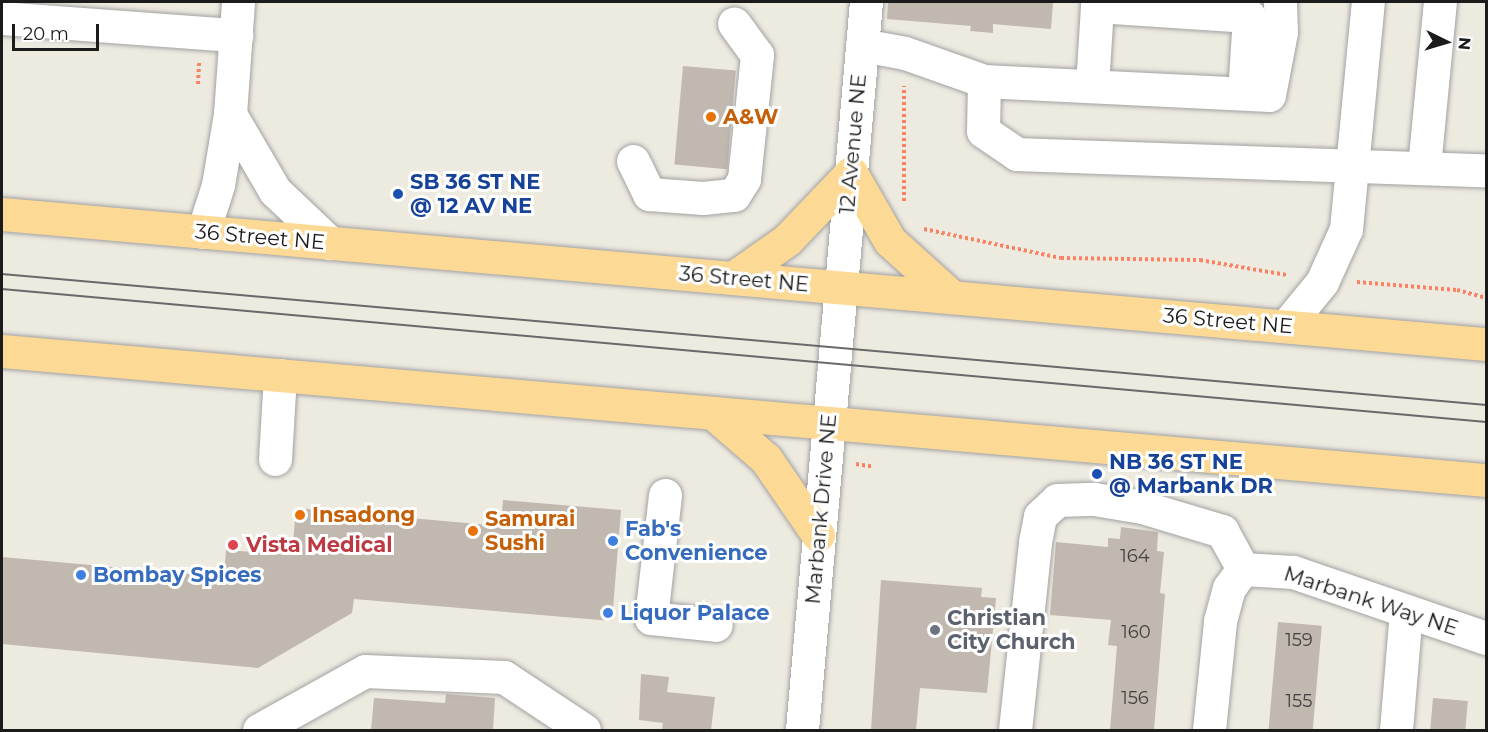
<!DOCTYPE html>
<style>
body{margin:0}
#map{position:relative;width:1488px;height:732px;overflow:hidden;background:#edeae0;font-family:Montserrat,sans-serif}
div>[style]{position:absolute}
.building>*{inset:0;background:#c1b8b0;transform-origin:0 0}
.path>*{height:4px;margin-top:-2px;transform-origin:0;background:repeating-linear-gradient(90deg,#fa8264 0 3px,transparent 0 6px)}
.roads{filter:drop-shadow(0 0 2px #a2a2a2) drop-shadow(0 0 2px #a2a2a2)}
.minor>*{height:33px;margin:-16.5px;padding:0 16.5px;transform-origin:16.5px;border-radius:16.5px;background:#fff}
.major>*{height:33px;margin:-16.5px;padding:0 16.5px;transform-origin:16.5px;border-radius:16.5px;background:#fcda96}
.tram>*{height:1.5px;margin:-0.75px;padding:0 0.75px;transform-origin:0.75px;border-radius:0.75px;background:#696969}
.dots>*{width:16px;height:16px;translate:-50% -50%;box-sizing:border-box;border:3px solid #fff;border-radius:50%}
span{translate:-50% -50%;white-space:nowrap;text-align:center;line-height:1.15;-webkit-text-stroke:6px #fff;paint-order:stroke}
.number-label{font-size:18px;color:#444240}
.number-label span{-webkit-text-stroke-width:0}
.food-label{font-size:21px;color:#c56008;font-weight:700}
.left{translate:0 -50%;text-align:left}
.street-label{font-size:21px;color:#1b1b1b}
.transit-label{font-size:21px;color:#164399;font-weight:700}
.shop-label{font-size:21px;color:#366cbe;font-weight:700}
.health-label{font-size:21px;color:#be3a42;font-weight:700}
.worship-label{font-size:21px;color:#5b616d;font-weight:700}
.frame{position:absolute;inset:0;border:3px solid #1b1b1b;pointer-events:none}
.north{position:absolute;left:1416px;top:12px;width:60px;height:60px;-webkit-text-stroke:4px #fff;paint-order:stroke;rotate:95deg;font-size:16px;font-weight:700;line-height:24px;text-align:center;color:#1b1b1b}
.north::after{content:'';display:block;margin:auto;width:21px;height:27px;background:#1b1b1b;clip-path:polygon(50% 0,100% 100%,50% 72%,0 100%)}
.scale{position:absolute;left:12px;top:24px;width:87px;height:27px;box-sizing:border-box;border:3px solid #1b1b1b;border-top:0;padding-left:8px;font-size:18px;line-height:21px;white-space:nowrap;color:#1b1b1b;-webkit-text-stroke:4px #fff;paint-order:stroke}
</style>
<div id="map">
<div class="building">
<i style="clip-path:polygon(888px 2px,1053px 2px,1051px 29px,993px 24px,993px 33px,970px 31px,971px 26px,887px 19px)"></i>
<i style="left:683px;top:66px;width:53px;height:99px;rotate:5deg"></i>
<i style="clip-path:polygon(503px 500px,621px 510px,612px 621px,354px 599px,352px 613px,258px 668px,2px 644px,2px 557px,224px 577px,226px 550px,292px 555px,296px 508px,501px 526px)"></i>
<i style="clip-path:polygon(1121px 527px,1158px 532px,1157px 551px,1164px 552px,1160px 593px,1165px 594px,1154px 730px,1110px 730px,1117px 646px,1108px 645px,1111px 620px,1050px 615px,1056px 542px,1108px 547px,1108px 538px,1120px 539px)"></i>
<i style="clip-path:polygon(881px 580px,982px 588px,981px 597px,996px 598px,987px 693px,920px 688px,916px 730px,871px 730px)"></i>
<i style="left:1278px;top:622px;width:44px;height:108px;rotate:5deg"></i>
<i style="clip-path:polygon(641px 674px,669px 677px,667px 692px,715px 697px,711px 730px,662px 730px,663px 723px,639px 720px)"></i>
<i style="clip-path:polygon(446px 694px,495px 698px,493px 730px,371px 730px,374px 698px,445px 703px)"></i>
<i style="left:1433px;top:698px;width:35px;height:32px;rotate:5deg"></i>
</div>
<div class="path">
<i style="left:198px;top:84px;width:22px;rotate:-87deg"></i>
<i style="left:904px;top:201px;width:115px;rotate:-90deg"></i>
<i style="left:924px;top:229px;width:140px;rotate:12deg"></i>
<i style="left:1061px;top:258px;width:139px;rotate:0.8deg"></i>
<i style="left:1200px;top:260px;width:88px;rotate:9.8deg"></i>
<i style="left:1357px;top:282px;width:100px;rotate:4.6deg"></i>
<i style="left:1457px;top:290px;width:30px;rotate:15deg"></i>
<i style="left:856px;top:464px;width:18px;rotate:9deg"></i>
</div>
<div class="roads">
<div class="minor">
<i style="left:2px;top:18px;width:235px;rotate:4.2deg"></i>
<i style="left:862px;top:45px;width:44px;rotate:10.5deg"></i>
<i style="left:905px;top:53px;width:84px;rotate:19.5deg"></i>
<i style="left:984px;top:81px;width:50px;rotate:91.1deg"></i>
<i style="left:983px;top:131px;width:41px;rotate:34.1deg"></i>
<i style="left:1017px;top:154px;width:469px;rotate:2deg"></i>
<i style="left:984px;top:81px;width:285px;rotate:2.8deg"></i>
<i style="left:1269px;top:95px;width:64px;rotate:-79.2deg"></i>
<i style="left:1281px;top:32px;width:30px;rotate:-92deg"></i>
<i style="left:1092px;top:86px;width:80px;rotate:-86.4deg"></i>
<i style="left:1097px;top:6px;width:152px;rotate:3.8deg"></i>
<i style="left:1249px;top:16px;width:77px;rotate:93.7deg"></i>
<i style="left:230px;top:114px;width:89px;rotate:59.7deg"></i>
<i style="left:275px;top:191px;width:76px;rotate:43.4deg"></i>
<i style="left:633px;top:161px;width:37px;rotate:64deg"></i>
<i style="left:649px;top:194px;width:54px;rotate:4.2deg"></i>
<i style="left:703px;top:198px;width:31px;rotate:-6deg"></i>
<i style="left:734px;top:195px;width:19px;rotate:-58deg"></i>
<i style="left:744px;top:179px;width:125px;rotate:-84deg"></i>
<i style="left:757px;top:55px;width:39px;rotate:-126deg"></i>
<i style="left:1424px;top:167px;width:166px;rotate:-84.5deg"></i>
<i style="left:203px;top:232px;width:49px;rotate:-72.3deg"></i>
<i style="left:218px;top:185px;width:72px;rotate:-80.4deg"></i>
<i style="left:230px;top:114px;width:112px;rotate:-85.9deg"></i>
<i style="left:1286px;top:326px;width:57px;rotate:-50.7deg"></i>
<i style="left:1322px;top:282px;width:58px;rotate:-65.6deg"></i>
<i style="left:1346px;top:229px;width:228px;rotate:-84.5deg"></i>
<i style="left:275px;top:459px;width:84px;rotate:-86.6deg"></i>
<i style="left:665px;top:495px;width:124px;rotate:96.5deg"></i>
<i style="left:651px;top:618px;width:65px;rotate:6.1deg"></i>
<i style="left:259px;top:730px;width:121px;rotate:-29.1deg"></i>
<i style="left:365px;top:671px;width:139px;rotate:2.5deg"></i>
<i style="left:504px;top:677px;width:96px;rotate:33.5deg"></i>
<i style="left:802px;top:730px;width:731px;rotate:-84.98deg"></i>
<i style="left:1015px;top:730px;width:189px;rotate:-83.9deg"></i>
<i style="left:1035px;top:542px;width:26px;rotate:-79deg"></i>
<i style="left:1040px;top:516px;width:23px;rotate:-43deg"></i>
<i style="left:1057px;top:500px;width:37px;rotate:-2deg"></i>
<i style="left:1094px;top:499px;width:49px;rotate:9.5deg"></i>
<i style="left:1142px;top:507px;width:84px;rotate:16.7deg"></i>
<i style="left:1222px;top:531px;width:43px;rotate:61.1deg"></i>
<i style="left:1209px;top:730px;width:110px;rotate:-84.2deg"></i>
<i style="left:1220px;top:621px;width:34px;rotate:-75deg"></i>
<i style="left:1229px;top:588px;width:24px;rotate:-54deg"></i>
<i style="left:1243px;top:569px;width:50px;rotate:3.4deg"></i>
<i style="left:1293px;top:572px;width:204px;rotate:18.9deg"></i>
<i style="left:1396px;top:730px;width:118px;rotate:-85.2deg"></i>
</div>
<div class="major">
<i style="left:2px;top:214px;width:1490px;rotate:5.01deg"></i>
<i style="left:733px;top:278px;width:66px;rotate:-35.1deg"></i>
<i style="left:787px;top:240px;width:93px;rotate:-46.3deg"></i>
<i style="left:851px;top:173px;width:78px;rotate:60.2deg"></i>
<i style="left:890px;top:241px;width:84px;rotate:42.1deg"></i>
<i style="left:2px;top:351px;width:1490px;rotate:4.97deg"></i>
<i style="left:713px;top:413px;width:70px;rotate:41deg"></i>
<i style="left:766px;top:459px;width:92px;rotate:55.6deg"></i>
</div>
</div>
<div class="tram">
<i style="left:2px;top:274px;width:1490px;rotate:5.04deg"></i>
<i style="left:2px;top:289px;width:1490px;rotate:5.12deg"></i>
</div>
<div class="dots">
<i style="left:711px;top:117px;background:#e8710a"></i>
<i style="left:398px;top:194px;background:#1a4fb4"></i>
<i style="left:1097px;top:474px;background:#1a4fb4"></i>
<i style="left:300px;top:515px;background:#e8710a"></i>
<i style="left:473px;top:531px;background:#e8710a"></i>
<i style="left:613px;top:541px;background:#3f7fe0"></i>
<i style="left:233px;top:545px;background:#e0444e"></i>
<i style="left:81px;top:575px;background:#3f7fe0"></i>
<i style="left:608px;top:613px;background:#3f7fe0"></i>
<i style="left:935px;top:630px;background:#6b7280"></i>
</div>
<div class="number-label">
<span style="left:1135px;top:556px">164</span>
<span style="left:1136px;top:632px">160</span>
<span style="left:1299px;top:640px">159</span>
<span style="left:1135px;top:698px">156</span>
<span style="left:1299px;top:701px">155</span>
</div>
<div class="food-label">
<span class="left" style="left:723px;top:117px">A&amp;W</span>
<span class="left" style="left:312px;top:515px">Insadong</span>
<span class="left" style="left:485px;top:531px">Samurai<br>Sushi</span>
</div>
<div class="street-label">
<span style="left:853px;top:144px;rotate:-85deg">12 Avenue NE</span>
<span style="left:260px;top:237px;rotate:5deg">36 Street NE</span>
<span style="left:744px;top:279px;rotate:5deg">36 Street NE</span>
<span style="left:1228px;top:321px;rotate:5deg">36 Street NE</span>
<span style="left:821px;top:509px;rotate:-85deg">Marbank Drive NE</span>
<span style="left:1371px;top:601px;rotate:18deg">Marbank Way NE</span>
</div>
<div class="transit-label">
<span class="left" style="left:410px;top:194px">SB 36 ST NE<br>@ 12 AV NE</span>
<span class="left" style="left:1109px;top:474px">NB 36 ST NE<br>@ Marbank DR</span>
</div>
<div class="shop-label">
<span class="left" style="left:625px;top:541px">Fab's<br>Convenience</span>
<span class="left" style="left:93px;top:575px">Bombay Spices</span>
<span class="left" style="left:620px;top:613px">Liquor Palace</span>
</div>
<div class="health-label">
<span class="left" style="left:246px;top:545px">Vista Medical</span>
</div>
<div class="worship-label">
<span class="left" style="left:947px;top:630px">Christian<br>City Church</span>
</div>
<div class="frame"></div>
<div class="north">N</div>
<div class="scale">20 m</div>
</div>
